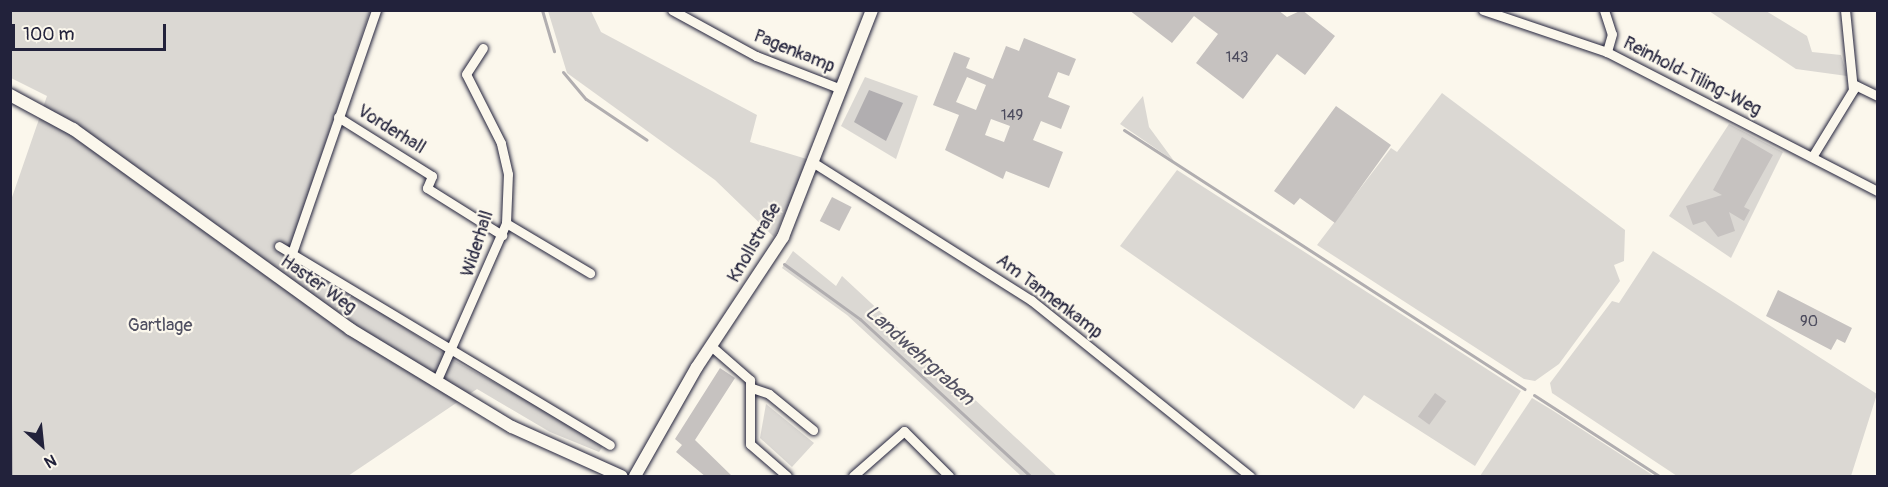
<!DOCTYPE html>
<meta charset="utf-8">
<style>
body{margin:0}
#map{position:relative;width:1888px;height:487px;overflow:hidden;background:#fbf7ec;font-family:Pangolin,sans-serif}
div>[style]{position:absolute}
.green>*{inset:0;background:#dbd8d3}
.water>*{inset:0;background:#b1aeb0}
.stream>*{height:3px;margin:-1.5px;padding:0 1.5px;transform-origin:1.5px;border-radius:1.5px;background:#b1aeb0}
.building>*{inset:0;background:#c6c2c0;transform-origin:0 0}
.roads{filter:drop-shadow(0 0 2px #22223b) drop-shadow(0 0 2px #22223b)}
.minor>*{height:9px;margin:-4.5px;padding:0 4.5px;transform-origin:4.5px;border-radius:4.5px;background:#fbf7ec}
.tertiary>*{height:12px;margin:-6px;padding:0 6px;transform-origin:6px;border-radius:6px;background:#fbf7ec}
span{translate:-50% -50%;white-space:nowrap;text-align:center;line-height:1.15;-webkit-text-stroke:4.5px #fbf7ec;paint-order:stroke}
.number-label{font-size:15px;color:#4b4a5c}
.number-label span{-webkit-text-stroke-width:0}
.street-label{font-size:18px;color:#22223b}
.park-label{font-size:18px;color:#505061}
.water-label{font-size:20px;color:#545364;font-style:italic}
.frame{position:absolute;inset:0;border:12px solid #22223b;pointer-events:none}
.north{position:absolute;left:12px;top:415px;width:60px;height:60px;-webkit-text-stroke:4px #fbf7ec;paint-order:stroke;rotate:153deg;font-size:16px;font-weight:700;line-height:24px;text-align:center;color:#22223b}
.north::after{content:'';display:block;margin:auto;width:21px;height:27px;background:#22223b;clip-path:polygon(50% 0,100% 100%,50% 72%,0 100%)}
.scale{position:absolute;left:12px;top:24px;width:154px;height:27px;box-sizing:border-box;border:3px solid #22223b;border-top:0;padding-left:8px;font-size:18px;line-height:21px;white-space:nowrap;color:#22223b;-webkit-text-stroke:4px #fbf7ec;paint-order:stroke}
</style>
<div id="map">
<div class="green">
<i style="clip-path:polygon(11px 11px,370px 11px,289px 251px,455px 361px,605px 443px,599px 452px,550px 432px,477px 389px,348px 476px,11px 476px,10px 203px,47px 96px,11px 78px)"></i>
<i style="clip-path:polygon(548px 11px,591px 11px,601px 32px,757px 115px,750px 142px,810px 160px,774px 237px,715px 180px,567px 73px)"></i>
<i style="clip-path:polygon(1709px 11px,1766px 11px,1807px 36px,1812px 52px,1841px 55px,1847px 76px,1796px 69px)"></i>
<i style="clip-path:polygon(865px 77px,918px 96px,896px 159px,841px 126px)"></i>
<i style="clip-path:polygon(1442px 93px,1625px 230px,1624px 261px,1614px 265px,1620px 281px,1559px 364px,1535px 381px,1524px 379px,1317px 245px,1391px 148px,1397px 152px)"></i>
<i style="clip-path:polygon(1143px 96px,1149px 127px,1174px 161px,1120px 124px)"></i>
<i style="clip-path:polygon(1729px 124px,1783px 152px,1731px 258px,1669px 216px)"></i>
<i style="clip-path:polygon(1177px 170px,1521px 391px,1475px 466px,1364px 395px,1354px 409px,1120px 246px)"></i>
<i style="clip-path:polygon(793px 251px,836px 286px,842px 276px,1057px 476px,1021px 476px,847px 315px,782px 268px)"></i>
<i style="clip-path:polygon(1653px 251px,1877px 394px,1851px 476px,1677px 476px,1552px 393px,1550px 383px,1612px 301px,1619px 303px)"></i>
<i style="clip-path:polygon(1532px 398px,1552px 410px,1654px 476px,1480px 476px)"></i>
<i style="clip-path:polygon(766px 404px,814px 443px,792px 467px,760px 438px)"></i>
</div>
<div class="water">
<i style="clip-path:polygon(869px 90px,903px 103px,886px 141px,854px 122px)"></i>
</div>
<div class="stream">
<i style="left:542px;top:10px;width:43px;rotate:73.7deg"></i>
<i style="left:563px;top:72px;width:35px;rotate:50deg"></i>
<i style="left:586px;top:99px;width:73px;rotate:33.9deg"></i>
<i style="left:1124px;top:130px;width:477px;rotate:32.9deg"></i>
<i style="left:784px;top:264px;width:94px;rotate:35.9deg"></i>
<i style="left:860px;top:319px;width:231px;rotate:42.7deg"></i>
<i style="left:1534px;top:395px;width:149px;rotate:32.9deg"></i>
<i style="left:10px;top:398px;width:78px;rotate:89.3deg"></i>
</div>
<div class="building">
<i style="clip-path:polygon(1129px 10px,1278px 10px,1287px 17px,1302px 10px,1335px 36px,1305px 75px,1277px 54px,1243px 99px,1196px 63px,1218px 34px,1194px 16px,1172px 43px)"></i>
<i style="clip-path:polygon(evenodd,1024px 38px,1076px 59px,1069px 76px,1058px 72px,1048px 97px,1070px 106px,1061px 129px,1041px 121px,1033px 140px,1063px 152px,1049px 188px,1006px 171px,1003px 179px,945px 150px,959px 115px,933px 105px,954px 52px,970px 58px,966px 68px,993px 79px,1006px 46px,1019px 51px,1024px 38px,967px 77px,986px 85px,976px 110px,956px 102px,967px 77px,1024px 38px,991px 119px,1010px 126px,1004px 142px,985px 135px,991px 119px)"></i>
<i style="clip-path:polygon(1336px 106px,1391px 145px,1335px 223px,1300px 198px,1294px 205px,1274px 191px)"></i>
<i style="clip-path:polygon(1742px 137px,1773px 155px,1744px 207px,1750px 210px,1744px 221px,1729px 212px,1735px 231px,1718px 237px,1705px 221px,1693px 225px,1686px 206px,1722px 195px,1713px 190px)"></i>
<i style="left:832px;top:197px;width:22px;height:27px;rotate:27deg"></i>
<i style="clip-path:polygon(1778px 290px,1852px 328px,1845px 343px,1837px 339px,1831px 350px,1766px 316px)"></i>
<i style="clip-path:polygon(720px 368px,735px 378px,695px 440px,733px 477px,706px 477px,676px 452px,682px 445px,675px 439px)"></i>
<i style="left:1435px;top:393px;width:14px;height:29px;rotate:36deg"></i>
</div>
<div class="roads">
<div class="minor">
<i style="left:672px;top:10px;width:96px;rotate:28.7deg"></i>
<i style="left:756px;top:56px;width:91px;rotate:21.2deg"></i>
<i style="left:1483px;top:10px;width:131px;rotate:18.7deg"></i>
<i style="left:1607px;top:52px;width:305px;rotate:27.2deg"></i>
<i style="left:1604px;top:10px;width:25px;rotate:72deg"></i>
<i style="left:1612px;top:34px;width:19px;rotate:106deg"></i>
<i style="left:1853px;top:84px;width:28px;rotate:26deg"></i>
<i style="left:338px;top:117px;width:111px;rotate:32.1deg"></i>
<i style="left:432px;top:176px;width:13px;rotate:113deg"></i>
<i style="left:427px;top:188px;width:89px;rotate:32.1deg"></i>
<i style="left:1812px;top:157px;width:79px;rotate:-58.5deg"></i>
<i style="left:1853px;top:90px;width:80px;rotate:-95.7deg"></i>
<i style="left:814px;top:163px;width:257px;rotate:32.3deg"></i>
<i style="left:1031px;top:300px;width:281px;rotate:38.8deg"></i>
<i style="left:506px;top:223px;width:98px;rotate:30.8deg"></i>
<i style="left:279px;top:246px;width:386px;rotate:31deg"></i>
<i style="left:293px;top:250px;width:254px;rotate:-70.9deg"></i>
<i style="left:711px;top:346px;width:52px;rotate:41.1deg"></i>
<i style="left:750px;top:380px;width:64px;rotate:90deg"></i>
<i style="left:750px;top:444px;width:49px;rotate:40.9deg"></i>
<i style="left:436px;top:382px;width:174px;rotate:-66.2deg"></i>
<i style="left:506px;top:223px;width:49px;rotate:-87.7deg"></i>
<i style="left:508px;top:174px;width:32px;rotate:-103deg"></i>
<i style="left:501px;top:143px;width:77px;rotate:-116.9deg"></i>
<i style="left:466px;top:74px;width:31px;rotate:-57deg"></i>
<i style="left:752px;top:388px;width:18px;rotate:19deg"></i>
<i style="left:769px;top:394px;width:57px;rotate:39.3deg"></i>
<i style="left:853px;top:476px;width:68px;rotate:-41.4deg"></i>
<i style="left:904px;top:431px;width:64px;rotate:45deg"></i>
</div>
<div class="tertiary">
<i style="left:10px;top:95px;width:72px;rotate:28.4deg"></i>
<i style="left:73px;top:129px;width:342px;rotate:35.8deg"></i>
<i style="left:350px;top:329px;width:189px;rotate:31.2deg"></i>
<i style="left:512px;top:427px;width:120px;rotate:24.2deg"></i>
<i style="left:635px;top:476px;width:125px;rotate:-60.4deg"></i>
<i style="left:697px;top:367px;width:156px;rotate:-56.5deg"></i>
<i style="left:783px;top:237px;width:244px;rotate:-68.6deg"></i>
</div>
</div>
<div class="number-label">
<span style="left:1237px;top:58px">143</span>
<span style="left:1012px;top:116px">149</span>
<span style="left:1809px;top:322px">90</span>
</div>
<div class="street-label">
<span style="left:794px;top:52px;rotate:22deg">Pagenkamp</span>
<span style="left:1692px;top:77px;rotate:27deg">Reinhold-Tiling-Weg</span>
<span style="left:391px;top:130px;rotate:32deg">Vorderhall</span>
<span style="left:755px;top:243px;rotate:-60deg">Knollstraße</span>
<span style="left:478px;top:244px;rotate:-72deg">Widerhall</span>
<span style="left:318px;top:285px;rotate:35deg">Haster Weg</span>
<span style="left:1049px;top:297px;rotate:37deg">Am Tannenkamp</span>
</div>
<div class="park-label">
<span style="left:160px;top:326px">Gartlage</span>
</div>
<div class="water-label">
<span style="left:920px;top:355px;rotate:42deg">Landwehrgraben</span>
</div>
<div class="frame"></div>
<div class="north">N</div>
<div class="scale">100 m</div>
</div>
